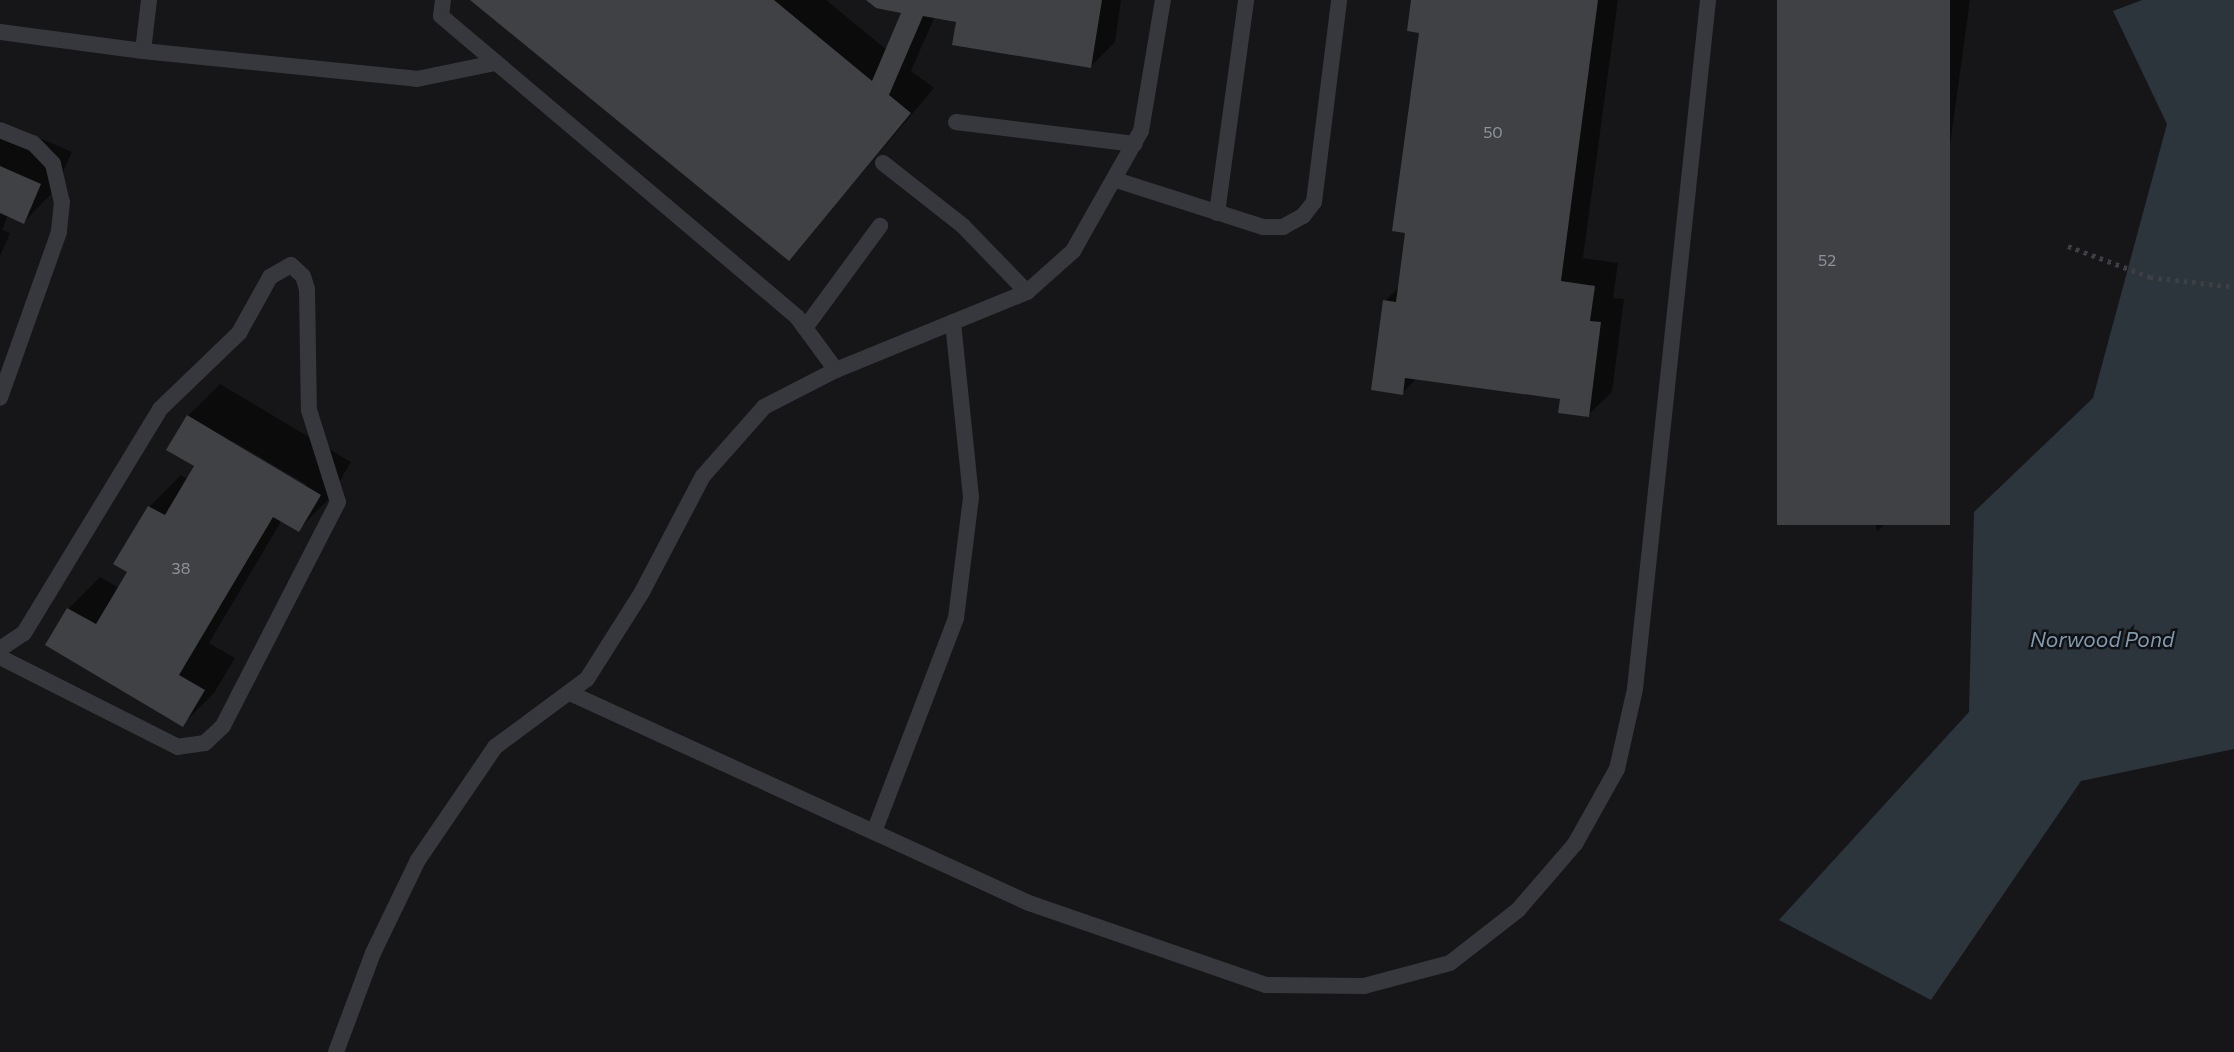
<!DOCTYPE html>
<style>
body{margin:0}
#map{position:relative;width:2234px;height:1052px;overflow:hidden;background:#161618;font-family:Commissioner,sans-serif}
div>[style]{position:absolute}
.water>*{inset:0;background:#2c353c}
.shadow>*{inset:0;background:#0007}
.building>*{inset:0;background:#404145;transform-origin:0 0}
.path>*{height:4.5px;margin-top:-2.25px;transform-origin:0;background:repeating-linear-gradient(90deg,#3d3f44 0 3.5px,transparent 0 8.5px)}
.lane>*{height:16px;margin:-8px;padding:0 8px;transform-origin:8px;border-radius:8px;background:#37383d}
span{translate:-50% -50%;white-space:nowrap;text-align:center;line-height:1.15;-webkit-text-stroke:5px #111113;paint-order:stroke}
.number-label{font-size:16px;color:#8e929b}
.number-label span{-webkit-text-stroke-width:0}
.water-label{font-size:21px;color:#7f9bb3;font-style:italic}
</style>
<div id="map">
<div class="water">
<i style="clip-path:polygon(2142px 0,2234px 0,2234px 749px,2081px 781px,1931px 1000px,1779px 920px,1969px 712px,1974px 512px,2093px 398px,2167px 124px,2113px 11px)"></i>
</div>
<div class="shadow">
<i style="clip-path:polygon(475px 0,826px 0,887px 50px,904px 11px,868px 0,1121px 0,1115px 42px,1091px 66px,935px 16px,911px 71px,934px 88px,789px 259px)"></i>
<i style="clip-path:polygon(1413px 0,1618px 0,1583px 258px,1618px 263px,1613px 298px,1624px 299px,1612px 392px,1588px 415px,1562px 397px,1417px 378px,1402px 393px,1385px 301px,1400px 286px,1407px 231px,1421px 31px)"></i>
<i style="clip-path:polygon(1779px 0,1970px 0,1900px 508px,1877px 532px)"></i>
<i style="clip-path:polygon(0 121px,72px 152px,55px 190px,24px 222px,8px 215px,2px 230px,10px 233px,0 256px)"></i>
<i style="clip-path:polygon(evenodd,220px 384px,351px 462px,330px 498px,298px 530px,282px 520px,209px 643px,235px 658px,214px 693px,182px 725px,68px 609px,100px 577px,119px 588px,129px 571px,149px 507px,181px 475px,187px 479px,196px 466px,188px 416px,220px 384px,218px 432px,307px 485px,305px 487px,218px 432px)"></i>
</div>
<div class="building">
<i style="clip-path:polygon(470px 0,774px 0,872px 81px,901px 13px,876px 8px,866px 0,1102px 0,1091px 68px,952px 45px,956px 22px,923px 16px,889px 95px,911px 113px,789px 261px)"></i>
<i style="clip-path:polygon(1411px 0,1598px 0,1561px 281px,1595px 286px,1590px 321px,1601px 322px,1589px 417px,1558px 413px,1560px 399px,1405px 378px,1403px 395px,1371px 390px,1383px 300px,1396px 302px,1405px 233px,1392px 231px,1419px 33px,1407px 31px)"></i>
<i style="left:1777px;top:0;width:173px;height:525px"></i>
<i style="clip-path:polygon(0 166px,41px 184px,24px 224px,0 213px)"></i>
<i style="clip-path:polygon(187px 415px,321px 495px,299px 532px,273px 517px,179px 675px,205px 690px,183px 727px,45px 645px,67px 608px,96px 624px,127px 572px,113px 564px,148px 506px,165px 515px,194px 466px,166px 450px)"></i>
</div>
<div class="path">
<i style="left:2068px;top:246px;width:88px;rotate:20.7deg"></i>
<i style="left:2150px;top:277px;width:85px;rotate:6.8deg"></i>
</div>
<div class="lane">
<i style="left:443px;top:0;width:16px;rotate:97deg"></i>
<i style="left:441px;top:16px;width:466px;rotate:40.2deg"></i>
<i style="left:797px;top:317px;width:66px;rotate:53.7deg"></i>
<i style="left:0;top:32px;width:144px;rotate:7.6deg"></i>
<i style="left:143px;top:51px;width:275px;rotate:5.8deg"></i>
<i style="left:417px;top:79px;width:80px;rotate:-11.6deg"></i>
<i style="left:143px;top:51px;width:51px;rotate:-83.3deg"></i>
<i style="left:956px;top:122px;width:180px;rotate:7deg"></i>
<i style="left:0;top:130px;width:35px;rotate:22deg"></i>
<i style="left:33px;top:143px;width:29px;rotate:46deg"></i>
<i style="left:53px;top:164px;width:39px;rotate:77deg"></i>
<i style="left:62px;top:202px;width:30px;rotate:96deg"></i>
<i style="left:59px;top:232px;width:176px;rotate:109.6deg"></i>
<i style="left:883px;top:163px;width:102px;rotate:38.2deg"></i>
<i style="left:963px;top:226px;width:92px;rotate:45.9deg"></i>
<i style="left:1116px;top:180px;width:154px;rotate:17.7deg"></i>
<i style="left:1263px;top:227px;width:20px"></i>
<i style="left:1283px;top:227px;width:23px;rotate:-29deg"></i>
<i style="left:1303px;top:216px;width:18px;rotate:-52deg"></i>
<i style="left:1314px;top:202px;width:204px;rotate:-82.9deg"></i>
<i style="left:1217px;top:213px;width:215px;rotate:-82.2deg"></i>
<i style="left:805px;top:328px;width:127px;rotate:-53.7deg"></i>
<i style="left:0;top:649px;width:29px;rotate:-34deg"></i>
<i style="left:24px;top:633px;width:262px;rotate:-58.7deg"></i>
<i style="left:160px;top:409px;width:110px;rotate:-43.9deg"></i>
<i style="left:239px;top:333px;width:64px;rotate:-61deg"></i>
<i style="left:270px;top:277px;width:24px;rotate:-30deg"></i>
<i style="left:291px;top:265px;width:16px;rotate:43deg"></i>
<i style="left:303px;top:276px;width:14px;rotate:73deg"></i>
<i style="left:307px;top:289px;width:121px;rotate:89.1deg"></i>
<i style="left:309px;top:410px;width:96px;rotate:72.5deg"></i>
<i style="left:338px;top:502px;width:252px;rotate:117.2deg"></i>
<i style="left:223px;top:726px;width:25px;rotate:137deg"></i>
<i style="left:205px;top:743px;width:27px;rotate:172deg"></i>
<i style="left:178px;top:747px;width:199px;rotate:-153.2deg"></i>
<i style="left:572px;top:694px;width:503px;rotate:24.58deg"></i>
<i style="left:1029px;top:903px;width:251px;rotate:19.1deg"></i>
<i style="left:1266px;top:985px;width:98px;rotate:0.6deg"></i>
<i style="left:1364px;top:986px;width:89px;rotate:-15deg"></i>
<i style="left:1450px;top:963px;width:86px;rotate:-37.9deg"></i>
<i style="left:1518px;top:910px;width:87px;rotate:-49.2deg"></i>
<i style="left:1575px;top:844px;width:86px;rotate:-60.8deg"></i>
<i style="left:1617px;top:769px;width:82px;rotate:-77.3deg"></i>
<i style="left:1635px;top:689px;width:693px;rotate:-83.95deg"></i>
<i style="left:874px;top:832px;width:229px;rotate:-69deg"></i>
<i style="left:956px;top:618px;width:122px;rotate:-82.9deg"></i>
<i style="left:971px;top:497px;width:176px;rotate:-95.9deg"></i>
<i style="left:336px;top:1052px;width:106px;rotate:-69.5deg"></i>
<i style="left:373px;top:953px;width:103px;rotate:-64.2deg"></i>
<i style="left:418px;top:860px;width:137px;rotate:-55.7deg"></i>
<i style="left:495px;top:747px;width:114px;rotate:-36.5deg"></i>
<i style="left:587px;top:679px;width:103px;rotate:-57.7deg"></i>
<i style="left:642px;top:592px;width:131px;rotate:-62.3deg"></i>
<i style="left:703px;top:476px;width:92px;rotate:-48.5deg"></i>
<i style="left:764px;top:407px;width:81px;rotate:-27.2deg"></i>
<i style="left:836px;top:370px;width:206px;rotate:-22.2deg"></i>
<i style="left:1027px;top:292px;width:62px;rotate:-41.7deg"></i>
<i style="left:1073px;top:251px;width:138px;rotate:-60.5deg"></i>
<i style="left:1141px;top:131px;width:133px;rotate:-80.5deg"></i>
</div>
<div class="number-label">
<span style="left:1493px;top:132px">50</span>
<span style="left:1827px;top:260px">52</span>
<span style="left:181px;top:568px">38</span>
</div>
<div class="water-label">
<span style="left:2102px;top:639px">Norwood Pond</span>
</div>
</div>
